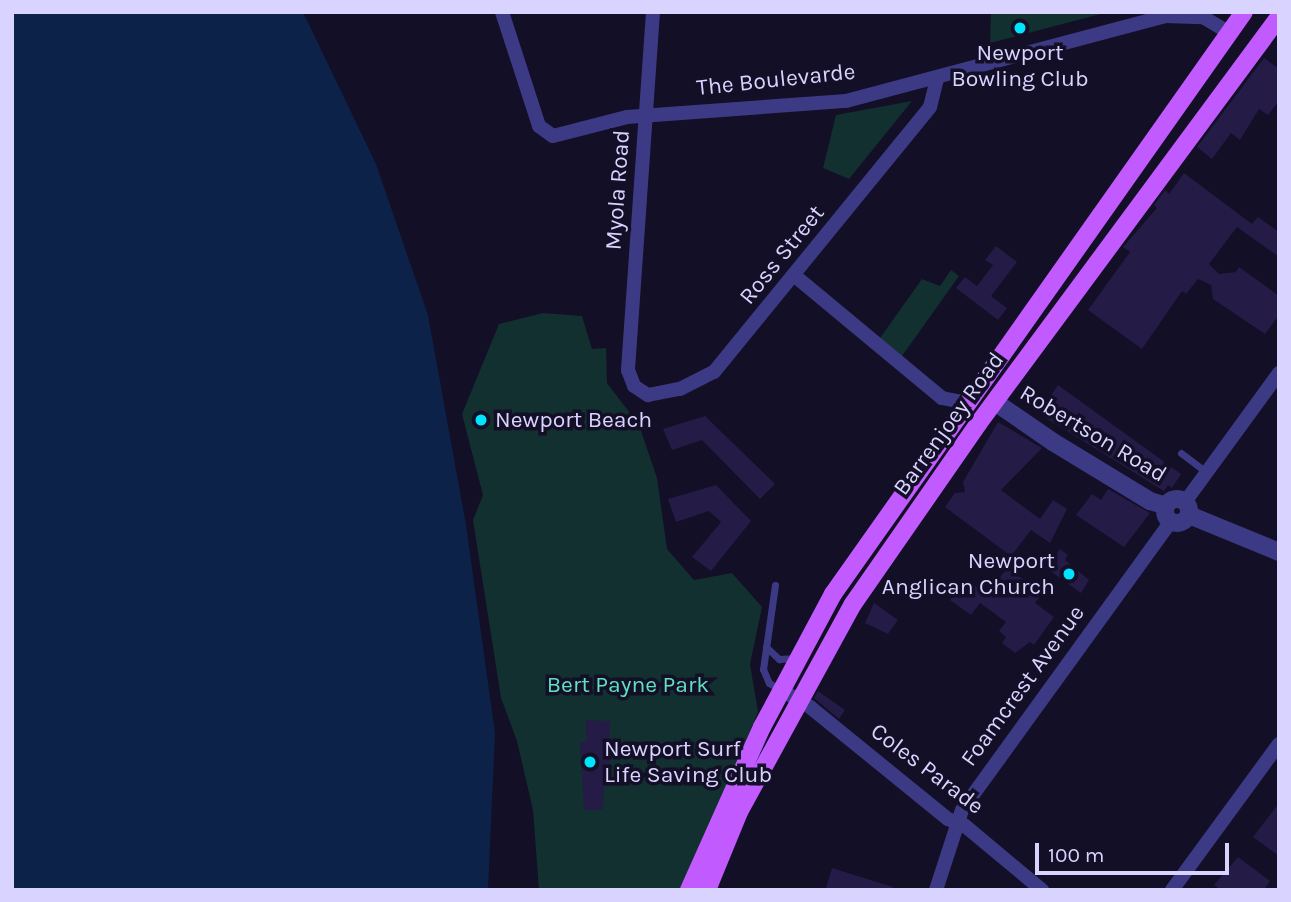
<!DOCTYPE html>
<style>
body{margin:0}
#map{position:relative;width:1291px;height:902px;overflow:hidden;background:#130f26;font-family:Karla,sans-serif}
div>[style]{position:absolute}
.green>*{inset:0;background:#12302f}
.water>*{inset:0;background:#0c2248}
.building>*{inset:0;background:#241b47}
.service>*{height:7px;margin:-3.5px;padding:0 3.5px;transform-origin:3.5px;border-radius:3.5px;background:#3d3a85}
.minor>*{height:14px;margin:-7px;padding:0 7px;transform-origin:7px;border-radius:7px;background:#3d3a85}
.tertiary>*{height:18px;margin:-9px;padding:0 9px;transform-origin:9px;border-radius:9px;background:#3d3a85}
.tertiary>.ring{margin:-9px;padding:0;box-sizing:content-box;background:none;border:18px solid #3d3a85;border-radius:50%}
.primary>*{height:18px;margin:-9px;padding:0 9px;transform-origin:9px;border-radius:9px;background:#c25bff}
.dots>*{width:19px;height:19px;translate:-50% -50%;box-sizing:border-box;border:4px solid #130f26;border-radius:50%}
span{translate:-50% -50%;white-space:nowrap;text-align:center;line-height:1.15;-webkit-text-stroke:7px #130f26;paint-order:stroke}
.poi-label{font-size:23px;color:#d9d4ff}
.left{translate:0 -50%;text-align:left}
.right{translate:-100% -50%;text-align:right}
.street-label{font-size:23px;color:#d9d4ff}
.park-label{font-size:23px;color:#5fe0c0}
.frame{position:absolute;inset:0;border:14px solid #d9d4ff;pointer-events:none}
.scale{position:absolute;left:1035px;top:843px;width:194px;height:32px;box-sizing:border-box;border:4px solid #d9d4ff;border-top:0;padding-left:9px;font-size:21px;line-height:24px;white-space:nowrap;color:#d9d4ff;-webkit-text-stroke:5px #130f26;paint-order:stroke}
</style>
<div id="map">
<div class="green">
<i style="clip-path:polygon(991px 12px,1108px 12px,990px 43px)"></i>
<i style="clip-path:polygon(912px 101px,849px 179px,823px 168px,836px 115px)"></i>
<i style="clip-path:polygon(951px 270px,959px 276px,902px 356px,880px 338px,922px 279px,940px 286px)"></i>
<i style="clip-path:polygon(543px 313px,582px 316px,592px 349px,606px 348px,607px 383px,639px 425px,657px 478px,667px 549px,694px 580px,732px 573px,762px 607px,750px 664px,758px 712px,685px 890px,539px 890px,533px 810px,517px 741px,501px 698px,473px 520px,483px 495px,462px 414px,499px 324px)"></i>
</div>
<div class="water">
<i style="clip-path:polygon(12px 12px,303px 12px,376px 164px,428px 315px,466px 525px,495px 733px,488px 890px,12px 890px)"></i>
</div>
<div class="building">
<i style="clip-path:polygon(1264px 58px,1279px 69px,1279px 101px,1268px 115px,1259px 109px,1240px 140px,1231px 133px,1212px 159px,1197px 147px)"></i>
<i style="clip-path:polygon(1184px 173px,1252px 224px,1258px 217px,1279px 232px,1279px 257px,1237px 227px,1209px 264px,1219px 274px,1236px 272px,1239px 267px,1271px 290px,1279px 296px,1279px 315px,1265px 334px,1213px 299px,1211px 285px,1198px 279px,1186px 294px,1182px 291px,1142px 349px,1088px 310px,1130px 252px,1123px 247px,1157px 208px,1154px 205px,1165px 190px,1169px 194px)"></i>
<i style="clip-path:polygon(996px 246px,1017px 262px,991px 296px,1007px 308px,998px 320px,956px 288px,965px 277px,977px 286px,993px 265px,985px 260px)"></i>
<i style="clip-path:polygon(1058px 385px,1181px 474px,1172px 488px,1168px 485px,1164px 491px,1046px 418px,1054px 406px,1047px 401px)"></i>
<i style="clip-path:polygon(705px 416px,775px 484px,760px 499px,702px 440px,672px 450px,663px 429px)"></i>
<i style="clip-path:polygon(998px 422px,1042px 448px,1001px 490px,1040px 519px,1053px 500px,1067px 509px,1050px 543px,1031px 530px,1011px 556px,945px 507px,955px 493px,965px 492px,963px 482px)"></i>
<i style="clip-path:polygon(716px 485px,751px 521px,711px 571px,692px 557px,721px 522px,709px 511px,676px 522px,668px 499px)"></i>
<i style="clip-path:polygon(1108px 489px,1150px 513px,1124px 547px,1076px 515px,1092px 494px,1101px 500px)"></i>
<i style="clip-path:polygon(1060px 549px,1068px 555px,1065px 560px,1089px 580px,1081px 593px,1046px 568px)"></i>
<i style="clip-path:polygon(1008px 568px,1042px 594px,1035px 603px,1054px 617px,1034px 645px,1030px 642px,1015px 653px,1002px 643px,1006px 637px,999px 631px,1006px 622px,980px 603px,971px 615px,950px 600px,970px 582px,985px 593px)"></i>
<i style="clip-path:polygon(874px 603px,898px 620px,888px 634px,865px 623px)"></i>
<i style="clip-path:polygon(818px 691px,845px 710px,839px 719px,814px 698px)"></i>
<i style="clip-path:polygon(586px 720px,610px 721px,610px 786px,604px 786px,603px 810px,584px 810px,580px 742px,586px 742px)"></i>
<i style="clip-path:polygon(1279px 803px,1279px 856px,1253px 837px)"></i>
<i style="clip-path:polygon(1238px 857px,1270px 881px,1264px 890px,1221px 890px,1214px 885px)"></i>
<i style="clip-path:polygon(832px 868px,893px 887px,892px 890px,826px 888px)"></i>
</div>
<div class="service">
<i style="left:1181px;top:453px;width:34px;rotate:37deg"></i>
<i style="left:775px;top:585px;width:85px;rotate:98.1deg"></i>
<i style="left:763px;top:669px;width:15px;rotate:67deg"></i>
<i style="left:769px;top:683px;width:14px;rotate:30deg"></i>
<i style="left:766px;top:647px;width:18px;rotate:43deg"></i>
<i style="left:779px;top:659px;width:17px;rotate:-3deg"></i>
</div>
<div class="minor">
<i style="left:502px;top:12px;width:120px;rotate:72deg"></i>
<i style="left:539px;top:126px;width:17px;rotate:36deg"></i>
<i style="left:553px;top:136px;width:76px;rotate:-14.4deg"></i>
<i style="left:627px;top:117px;width:220px;rotate:-4.2deg"></i>
<i style="left:846px;top:101px;width:330px;rotate:-14.9deg"></i>
<i style="left:1165px;top:16px;width:38px;rotate:2deg"></i>
<i style="left:1203px;top:17px;width:31px;rotate:31deg"></i>
<i style="left:653px;top:12px;width:359px;rotate:94deg"></i>
<i style="left:628px;top:370px;width:17px;rotate:69deg"></i>
<i style="left:634px;top:386px;width:17px;rotate:33deg"></i>
<i style="left:648px;top:395px;width:33px;rotate:-11deg"></i>
<i style="left:680px;top:389px;width:38px;rotate:-27deg"></i>
<i style="left:714px;top:372px;width:342px;rotate:-50.8deg"></i>
<i style="left:930px;top:107px;width:30px;rotate:-76deg"></i>
<i style="left:795px;top:276px;width:191px;rotate:39.7deg"></i>
<i style="left:942px;top:398px;width:25px;rotate:11deg"></i>
<i style="left:1185px;top:502px;width:160px;rotate:-53.9deg"></i>
<i style="left:781px;top:690px;width:34px;rotate:30deg"></i>
<i style="left:810px;top:707px;width:178px;rotate:39.1deg"></i>
<i style="left:948px;top:819px;width:17px;rotate:21deg"></i>
<i style="left:964px;top:825px;width:102px;rotate:39.8deg"></i>
<i style="left:936px;top:890px;width:84px;rotate:-72deg"></i>
<i style="left:962px;top:810px;width:357px;rotate:-54.1deg"></i>
<i style="left:1172px;top:890px;width:181px;rotate:-53.8deg"></i>
</div>
<div class="tertiary">
<i style="left:995px;top:402px;width:70px;rotate:34.6deg"></i>
<i style="left:1053px;top:442px;width:114px;rotate:31.3deg"></i>
<i style="left:1150px;top:501px;width:17px;rotate:17deg"></i>
<i class="ring" style="left:1165px;top:499px;width:6px;height:6px"></i>
<i style="left:1189px;top:515px;width:97px;rotate:22.3deg"></i>
</div>
<div class="primary">
<i style="left:689px;top:890px;width:179px;rotate:-65.9deg"></i>
<i style="left:762px;top:727px;width:151px;rotate:-61.9deg"></i>
<i style="left:833px;top:594px;width:712px;rotate:-54.77deg"></i>
<i style="left:707px;top:890px;width:84px;rotate:-67.7deg"></i>
<i style="left:739px;top:812px;width:237px;rotate:-61.3deg"></i>
<i style="left:853px;top:604px;width:219px;rotate:-55.2deg"></i>
<i style="left:978px;top:424px;width:506px;rotate:-53.51deg"></i>
</div>
<div class="dots">
<i style="left:1020px;top:28px;background:#00e5ff"></i>
<i style="left:481px;top:420px;background:#00e5ff"></i>
<i style="left:1069px;top:574px;background:#00e5ff"></i>
<i style="left:590px;top:762px;background:#00e5ff"></i>
</div>
<div class="poi-label">
<span style="left:1020px;top:66px">Newport<br>Bowling Club</span>
<span class="left" style="left:495px;top:420px">Newport Beach</span>
<span class="right" style="left:1055px;top:574px">Newport<br>Anglican Church</span>
<span class="left" style="left:604px;top:762px">Newport Surf<br>Life Saving Club</span>
</div>
<div class="street-label">
<span style="left:776px;top:80px;rotate:-6deg">The Boulevarde</span>
<span style="left:618px;top:190px;rotate:-86deg">Myola Road</span>
<span style="left:782px;top:255px;rotate:-51deg">Ross Street</span>
<span style="left:949px;top:424px;rotate:-54deg">Barrenjoey Road</span>
<span style="left:1093px;top:434px;rotate:31deg">Robertson Road</span>
<span style="left:1023px;top:686px;rotate:-54deg">Foamcrest Avenue</span>
<span style="left:927px;top:769px;rotate:37deg">Coles Parade</span>
</div>
<div class="park-label">
<span style="left:628px;top:685px">Bert Payne Park</span>
</div>
<div class="frame"></div>
<div class="scale">100 m</div>
</div>
